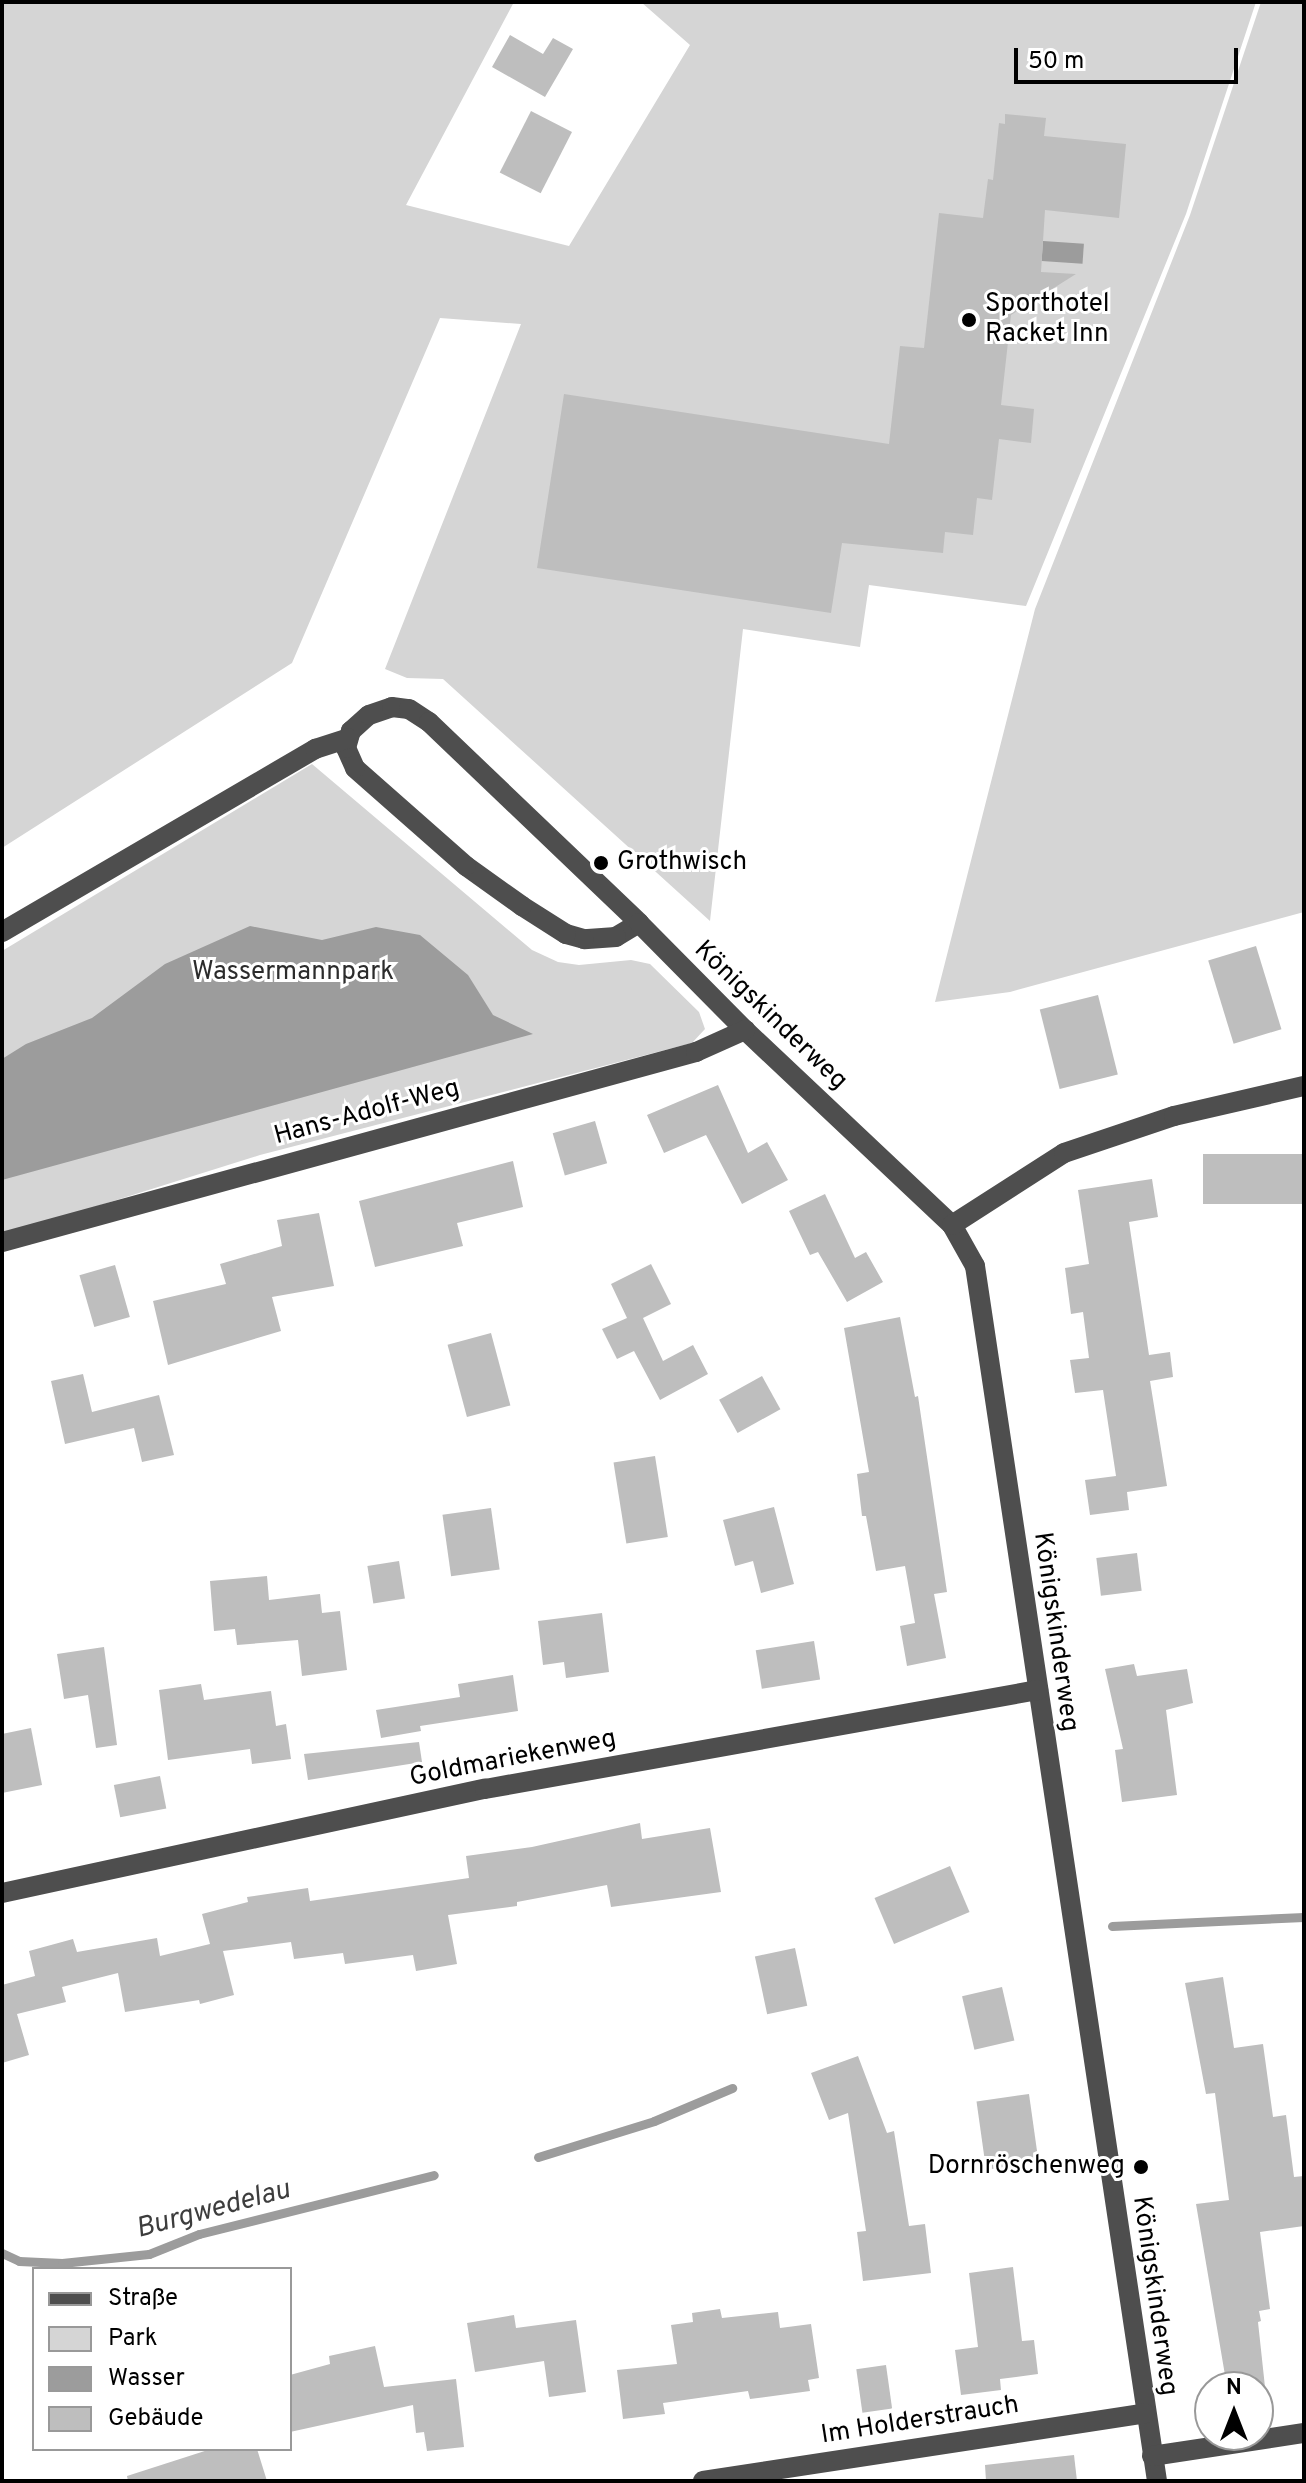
<!DOCTYPE html>
<meta charset="utf-8">
<style>
body{margin:0}
#map{position:relative;width:1306px;height:2483px;overflow:hidden;background:#fff;font-family:Overpass,sans-serif}
div>[style]{position:absolute}
.green>*{inset:0;background:#d5d5d5}
.water>*{inset:0;background:#9c9c9c;transform-origin:0 0}
.stream>*{height:9px;margin:-4.5px;padding:0 4.5px;transform-origin:4.5px;border-radius:4.5px;background:#9c9c9c}
.building>*{inset:0;background:#bebebe;transform-origin:0 0}
.minor>*{height:20px;margin:-10px;padding:0 10px;transform-origin:10px;border-radius:10px;background:#4e4e4e}
.dots>*{width:22px;height:22px;translate:-50% -50%;box-sizing:border-box;border:4px solid #fff;border-radius:50%}
span{translate:-50% -50%;white-space:nowrap;text-align:center;line-height:1.15;-webkit-text-stroke:6px #fff;paint-order:stroke}
.poi-label{font-size:26px;color:#000}
.left{translate:0 -50%;text-align:left}
.right{translate:-100% -50%;text-align:right}
.park-label{font-size:26px;color:#2c2c2c}
.street-label{font-size:26px;color:#000}
.water-label{font-size:28px;color:#3d3d3d;font-style:italic}
.frame{position:absolute;inset:0;border:4px solid #000;pointer-events:none}
.legend{position:absolute;left:32px;top:2267px;width:260px;height:184px;box-sizing:border-box;background:#fff;border:2px solid #999;margin:0;padding:10px 14px;list-style:none;font-size:24px;color:#000}
.legend li{display:flex;align-items:center;gap:16px;height:40px}
.legend b{width:40px;border:2px solid #999}
.north{position:absolute;left:1194px;top:2371px;width:80px;height:80px;box-sizing:border-box;background:#fff;border:2px solid #999;border-radius:50%;rotate:0deg;font-size:22px;font-weight:700;line-height:32px;text-align:center;color:#000}
.north::after{content:'';display:block;margin:auto;width:28px;height:36px;background:#000;clip-path:polygon(50% 0,100% 100%,50% 72%,0 100%)}
.scale{position:absolute;left:1014px;top:48px;width:224px;height:36px;box-sizing:border-box;border:4px solid #000;border-top:0;padding-left:10px;font-size:24px;line-height:28px;white-space:nowrap;color:#000;-webkit-text-stroke:6px #fff;paint-order:stroke}
</style>
<div id="map">
<div class="green">
<i style="clip-path:polygon(2px 2px,514px 2px,406px 205px,569px 246px,690px 45px,641px 2px,1256px 2px,1186px 214px,1026px 606px,869px 585px,860px 647px,743px 629px,710px 921px,443px 679px,407px 678px,385px 669px,521px 324px,440px 318px,292px 663px,2px 848px)"></i>
<i style="clip-path:polygon(1261px 2px,1304px 2px,1304px 912px,1010px 992px,935px 1002px,1035px 609px,1190px 215px)"></i>
<i style="clip-path:polygon(312px 764px,532px 950px,558px 962px,579px 965px,631px 960px,650px 964px,699px 1012px,705px 1029px,692px 1043px,260px 1155px,2px 1236px,2px 951px)"></i>
</div>
<div class="water">
<i style="left:1043px;top:241px;width:41px;height:20px;rotate:4deg"></i>
<i style="clip-path:polygon(250px 926px,322px 940px,376px 927px,420px 935px,468px 975px,493px 1015px,533px 1034px,2px 1180px,2px 1059px,26px 1044px,92px 1018px,165px 964px)"></i>
</div>
<div class="stream">
<i style="left:1112px;top:1926px;width:192px;rotate:-2.7deg"></i>
<i style="left:538px;top:2157px;width:121px;rotate:-17.2deg"></i>
<i style="left:654px;top:2121px;width:85px;rotate:-22.9deg"></i>
<i style="left:2px;top:2253px;width:19px;rotate:25deg"></i>
<i style="left:19px;top:2261px;width:43px;rotate:2.7deg"></i>
<i style="left:62px;top:2263px;width:87px;rotate:-5.9deg"></i>
<i style="left:149px;top:2254px;width:54px;rotate:-21.8deg"></i>
<i style="left:199px;top:2234px;width:242px;rotate:-14.1deg"></i>
</div>
<div class="building">
<i style="clip-path:polygon(510px 35px,543px 54px,553px 38px,573px 49px,545px 97px,492px 67px)"></i>
<i style="left:531px;top:111px;width:46px;height:69px;rotate:27deg"></i>
<i style="clip-path:polygon(1005px 114px,1046px 118px,1044px 136px,1126px 144px,1119px 218px,1045px 210px,1041px 272px,1076px 274px,1011px 315px,1001px 405px,1034px 409px,1031px 443px,999px 439px,992px 500px,977px 498px,973px 535px,945px 532px,943px 553px,842px 543px,831px 613px,537px 568px,564px 394px,889px 444px,900px 346px,924px 348px,939px 213px,983px 218px,988px 179px,993px 180px,999px 123px,1005px 124px)"></i>
<i style="left:1256px;top:946px;width:87px;height:50px;rotate:73deg"></i>
<i style="left:1098px;top:995px;width:82px;height:60px;rotate:76deg"></i>
<i style="clip-path:polygon(718px 1085px,748px 1153px,767px 1142px,788px 1180px,742px 1204px,706px 1135px,664px 1153px,647px 1115px)"></i>
<i style="left:595px;top:1121px;width:44px;height:44px;rotate:74deg"></i>
<i style="left:1304px;top:1154px;width:50px;height:101px;rotate:90deg"></i>
<i style="clip-path:polygon(513px 1161px,523px 1207px,457px 1223px,463px 1246px,375px 1267px,359px 1201px)"></i>
<i style="clip-path:polygon(1152px 1179px,1158px 1217px,1129px 1222px,1149px 1355px,1170px 1352px,1173px 1377px,1150px 1381px,1167px 1486px,1127px 1492px,1129px 1510px,1090px 1515px,1085px 1480px,1116px 1476px,1103px 1390px,1075px 1393px,1070px 1360px,1089px 1358px,1083px 1312px,1071px 1314px,1065px 1268px,1089px 1264px,1078px 1190px)"></i>
<i style="clip-path:polygon(825px 1194px,855px 1258px,866px 1252px,883px 1282px,847px 1302px,818px 1252px,810px 1255px,789px 1211px)"></i>
<i style="clip-path:polygon(319px 1213px,334px 1286px,272px 1297px,281px 1331px,168px 1365px,153px 1301px,226px 1284px,220px 1264px,282px 1246px,277px 1220px)"></i>
<i style="clip-path:polygon(651px 1264px,671px 1304px,643px 1318px,663px 1361px,693px 1345px,708px 1374px,660px 1400px,634px 1351px,617px 1359px,602px 1329px,627px 1318px,611px 1284px)"></i>
<i style="left:115px;top:1265px;width:54px;height:37px;rotate:74deg"></i>
<i style="clip-path:polygon(900px 1317px,915px 1397px,918px 1396px,947px 1592px,934px 1594px,946px 1658px,907px 1666px,900px 1626px,915px 1623px,905px 1566px,876px 1571px,866px 1516px,862px 1516px,857px 1474px,869px 1472px,844px 1328px)"></i>
<i style="left:491px;top:1333px;width:75px;height:45px;rotate:75deg"></i>
<i style="clip-path:polygon(83px 1374px,92px 1412px,159px 1395px,174px 1455px,142px 1462px,134px 1428px,65px 1444px,51px 1381px)"></i>
<i style="left:762px;top:1376px;width:38px;height:49px;rotate:61deg"></i>
<i style="left:655px;top:1456px;width:82px;height:42px;rotate:81deg"></i>
<i style="clip-path:polygon(774px 1507px,794px 1584px,761px 1593px,753px 1561px,735px 1566px,723px 1520px)"></i>
<i style="left:491px;top:1508px;width:62px;height:49px;rotate:82deg"></i>
<i style="left:1137px;top:1553px;width:38px;height:41px;rotate:83deg"></i>
<i style="left:399px;top:1561px;width:38px;height:32px;rotate:81deg"></i>
<i style="clip-path:polygon(267px 1576px,269px 1600px,320px 1594px,322px 1613px,340px 1611px,347px 1670px,302px 1676px,298px 1640px,237px 1645px,235px 1629px,214px 1631px,210px 1581px)"></i>
<i style="clip-path:polygon(602px 1613px,609px 1672px,566px 1678px,564px 1662px,543px 1665px,538px 1621px)"></i>
<i style="left:814px;top:1641px;width:39px;height:59px;rotate:81deg"></i>
<i style="clip-path:polygon(104px 1647px,117px 1745px,96px 1748px,88px 1695px,64px 1699px,57px 1654px)"></i>
<i style="clip-path:polygon(1134px 1664px,1137px 1676px,1187px 1669px,1193px 1703px,1166px 1710px,1177px 1795px,1122px 1802px,1115px 1750px,1123px 1749px,1105px 1669px)"></i>
<i style="clip-path:polygon(513px 1675px,518px 1711px,420px 1726px,421px 1731px,381px 1738px,376px 1710px,460px 1697px,458px 1684px)"></i>
<i style="clip-path:polygon(201px 1684px,204px 1700px,271px 1691px,276px 1726px,286px 1724px,291px 1759px,252px 1764px,250px 1749px,168px 1760px,159px 1690px)"></i>
<i style="clip-path:polygon(31px 1728px,42px 1785px,2px 1793px,2px 1734px)"></i>
<i style="clip-path:polygon(419px 1742px,422px 1762px,308px 1780px,304px 1754px)"></i>
<i style="left:160px;top:1776px;width:33px;height:47px;rotate:79deg"></i>
<i style="clip-path:polygon(640px 1823px,642px 1839px,710px 1828px,721px 1892px,611px 1907px,607px 1885px,517px 1902px,517px 1906px,448px 1915px,457px 1964px,416px 1971px,413px 1955px,345px 1964px,343px 1953px,294px 1959px,291px 1942px,223px 1951px,234px 1995px,200px 2004px,199px 2000px,125px 2012px,118px 1973px,62px 1987px,66px 2002px,17px 2014px,29px 2055px,2px 2063px,2px 1985px,35px 1976px,29px 1951px,73px 1939px,77px 1952px,157px 1938px,160px 1956px,210px 1944px,202px 1914px,248px 1902px,247px 1897px,308px 1888px,310px 1901px,469px 1878px,466px 1856px,532px 1847px)"></i>
<i style="left:950px;top:1866px;width:50px;height:82px;rotate:67deg"></i>
<i style="left:795px;top:1948px;width:59px;height:41px;rotate:78deg"></i>
<i style="clip-path:polygon(1223px 1977px,1234px 2048px,1263px 2044px,1273px 2117px,1286px 2115px,1294px 2177px,1304px 2176px,1304px 2226px,1260px 2232px,1270px 2309px,1259px 2311px,1261px 2321px,1258px 2322px,1265px 2387px,1227px 2387px,1196px 2204px,1229px 2200px,1215px 2093px,1206px 2094px,1185px 1983px)"></i>
<i style="left:1002px;top:1987px;width:55px;height:41px;rotate:77deg"></i>
<i style="clip-path:polygon(858px 2056px,887px 2133px,894px 2131px,909px 2226px,925px 2224px,931px 2273px,863px 2281px,857px 2232px,866px 2231px,848px 2113px,829px 2120px,811px 2073px)"></i>
<i style="left:1029px;top:2094px;width:69px;height:53px;rotate:82deg"></i>
<i style="clip-path:polygon(1013px 2267px,1022px 2341px,1034px 2340px,1038px 2374px,1000px 2379px,1001px 2390px,961px 2395px,955px 2350px,978px 2347px,969px 2273px)"></i>
<i style="clip-path:polygon(720px 2309px,722px 2318px,778px 2312px,780px 2328px,811px 2324px,819px 2378px,808px 2380px,810px 2391px,750px 2399px,748px 2391px,663px 2403px,665px 2414px,623px 2419px,617px 2370px,677px 2364px,671px 2325px,693px 2322px,692px 2313px)"></i>
<i style="clip-path:polygon(514px 2315px,516px 2328px,576px 2320px,586px 2392px,549px 2397px,544px 2361px,475px 2372px,467px 2323px)"></i>
<i style="clip-path:polygon(375px 2346px,384px 2387px,456px 2379px,464px 2447px,427px 2451px,424px 2432px,416px 2433px,413px 2405px,290px 2432px,290px 2375px,330px 2364px,329px 2356px)"></i>
<i style="left:886px;top:2365px;width:44px;height:30px;rotate:82deg"></i>
<i style="clip-path:polygon(211px 2449px,257px 2449px,267px 2481px,128px 2481px,127px 2476px)"></i>
<i style="clip-path:polygon(1074px 2455px,1077px 2481px,986px 2481px,985px 2465px)"></i>
</div>
<div class="minor">
<i style="left:639px;top:923px;width:27px;rotate:149deg"></i>
<i style="left:616px;top:937px;width:32px;rotate:176deg"></i>
<i style="left:584px;top:939px;width:19px;rotate:-164deg"></i>
<i style="left:566px;top:934px;width:52px;rotate:-147.5deg"></i>
<i style="left:522px;top:906px;width:69px;rotate:-144.5deg"></i>
<i style="left:466px;top:866px;width:148px;rotate:-138.6deg"></i>
<i style="left:355px;top:768px;width:22px;rotate:-114deg"></i>
<i style="left:346px;top:748px;width:18px;rotate:-74deg"></i>
<i style="left:351px;top:731px;width:24px;rotate:-42deg"></i>
<i style="left:369px;top:715px;width:24px;rotate:-19deg"></i>
<i style="left:392px;top:707px;width:17px;rotate:7deg"></i>
<i style="left:409px;top:709px;width:24px;rotate:33deg"></i>
<i style="left:429px;top:722px;width:291px;rotate:43.7deg"></i>
<i style="left:639px;top:923px;width:151px;rotate:45.3deg"></i>
<i style="left:745px;top:1030px;width:284px;rotate:43.3deg"></i>
<i style="left:952px;top:1225px;width:47px;rotate:60.7deg"></i>
<i style="left:975px;top:1266px;width:1229px;rotate:81.48deg"></i>
<i style="left:2px;top:932px;width:363px;rotate:-30.3deg"></i>
<i style="left:315px;top:749px;width:35px;rotate:-18deg"></i>
<i style="left:952px;top:1225px;width:133px;rotate:-32.7deg"></i>
<i style="left:1064px;top:1153px;width:116px;rotate:-18.6deg"></i>
<i style="left:1174px;top:1116px;width:133px;rotate:-13deg"></i>
<i style="left:2px;top:1242px;width:720px;rotate:-15.31deg"></i>
<i style="left:696px;top:1052px;width:54px;rotate:-24.2deg"></i>
<i style="left:2px;top:1893px;width:494px;rotate:-12.2deg"></i>
<i style="left:485px;top:1789px;width:562px;rotate:-10.15deg"></i>
<i style="left:1152px;top:2456px;width:154px;rotate:-8.6deg"></i>
<i style="left:703px;top:2481px;width:447px;rotate:-8.7deg"></i>
</div>
<div class="dots">
<i style="left:969px;top:320px;background:#000"></i>
<i style="left:601px;top:863px;background:#000"></i>
<i style="left:1141px;top:2167px;background:#000"></i>
</div>
<div class="poi-label">
<span class="left" style="left:985px;top:320px">Sporthotel<br>Racket Inn</span>
<span class="left" style="left:617px;top:863px">Grothwisch</span>
<span class="right" style="left:1125px;top:2167px">Dornröschenweg</span>
</div>
<div class="park-label">
<span style="left:293px;top:973px">Wassermannpark</span>
</div>
<div class="street-label">
<span style="left:770px;top:1016px;rotate:44deg">Königskinderweg</span>
<span style="left:367px;top:1113px;rotate:-15deg">Hans-Adolf-Weg</span>
<span style="left:1055px;top:1632px;rotate:82deg">Königskinderweg</span>
<span style="left:513px;top:1759px;rotate:-11deg">Goldmariekenweg</span>
<span style="left:1154px;top:2296px;rotate:82deg">Königskinderweg</span>
<span style="left:920px;top:2421px;rotate:-9deg">Im Holderstrauch</span>
</div>
<div class="water-label">
<span style="left:213px;top:2210px;rotate:-15deg">Burgwedelau</span>
</div>
<div class="frame"></div>
<ul class="legend">
<li><b style="height:10px;background:#4e4e4e"></b>Straße</li>
<li><b style="height:22px;background:#d5d5d5"></b>Park</li>
<li><b style="height:22px;background:#9c9c9c"></b>Wasser</li>
<li><b style="height:22px;background:#bebebe"></b>Gebäude</li>
</ul>
<div class="north">N</div>
<div class="scale">50 m</div>
</div>
